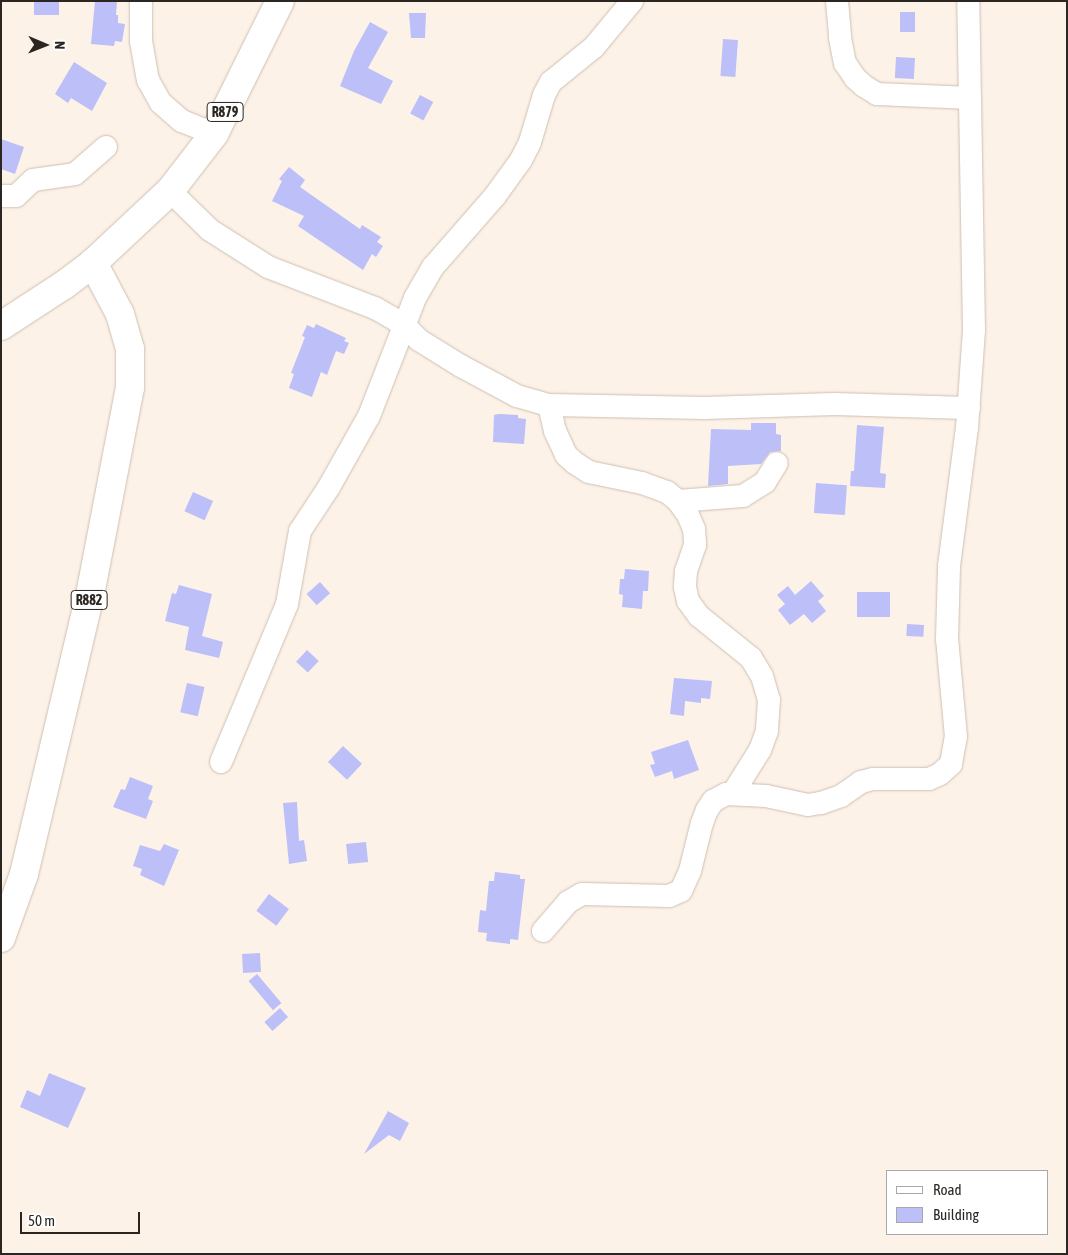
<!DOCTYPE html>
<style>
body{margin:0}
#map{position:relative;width:1068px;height:1255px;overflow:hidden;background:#fdf2e7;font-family:"Asap Condensed",sans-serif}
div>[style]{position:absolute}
.building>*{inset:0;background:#bcbff8;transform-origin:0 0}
.roads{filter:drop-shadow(0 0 1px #cdbfb2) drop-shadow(0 0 1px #cdbfb2)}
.minor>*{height:22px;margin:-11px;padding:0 11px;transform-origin:11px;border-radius:11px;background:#fff}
.major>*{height:28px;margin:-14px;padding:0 14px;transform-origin:14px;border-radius:14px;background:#fff}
span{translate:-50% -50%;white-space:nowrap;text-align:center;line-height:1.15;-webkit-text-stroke:5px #fff;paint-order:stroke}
.shield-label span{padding:1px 4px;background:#fff;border:1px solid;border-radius:4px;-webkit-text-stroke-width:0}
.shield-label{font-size:14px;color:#2b2621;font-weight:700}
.frame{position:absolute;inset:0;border:2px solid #2b2621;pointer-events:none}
.legend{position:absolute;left:886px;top:1170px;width:162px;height:65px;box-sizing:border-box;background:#fff;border:1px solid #aaa8a6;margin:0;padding:6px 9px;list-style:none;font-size:15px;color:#2b2621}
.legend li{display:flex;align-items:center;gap:10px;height:25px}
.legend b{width:25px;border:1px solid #aaa8a6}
.north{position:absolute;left:20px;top:20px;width:50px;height:50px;-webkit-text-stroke:4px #fff;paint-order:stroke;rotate:91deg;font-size:14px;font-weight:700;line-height:20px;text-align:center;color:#2b2621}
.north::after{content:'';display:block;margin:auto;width:18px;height:22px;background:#2b2621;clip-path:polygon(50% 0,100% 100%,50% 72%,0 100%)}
.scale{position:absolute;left:20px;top:1212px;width:120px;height:22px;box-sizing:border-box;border:2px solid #2b2621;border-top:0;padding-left:6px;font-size:15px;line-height:18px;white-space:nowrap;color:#2b2621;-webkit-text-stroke:4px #fff;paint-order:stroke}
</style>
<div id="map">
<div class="building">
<i style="left:34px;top:1px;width:25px;height:14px"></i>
<i style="clip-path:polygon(95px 1px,117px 1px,116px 15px,118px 15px,118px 23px,125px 24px,122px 42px,115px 41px,114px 46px,91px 44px)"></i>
<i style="left:900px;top:12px;width:15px;height:20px"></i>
<i style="clip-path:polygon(409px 13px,426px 13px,425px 38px,411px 38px)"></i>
<i style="clip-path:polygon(370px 22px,388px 32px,368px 68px,393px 81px,381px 104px,340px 86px,354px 51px)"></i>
<i style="left:723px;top:39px;width:15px;height:37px;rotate:4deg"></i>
<i style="left:896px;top:57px;width:19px;height:21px;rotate:3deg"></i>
<i style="clip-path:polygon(74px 62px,107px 83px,92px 111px,71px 98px,68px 103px,55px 94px)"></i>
<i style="left:420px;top:95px;width:15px;height:21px;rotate:28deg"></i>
<i style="clip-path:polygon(1px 139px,24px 147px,15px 174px,1px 169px)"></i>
<i style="clip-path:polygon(289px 167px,305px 180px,300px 187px,360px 229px,362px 225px,381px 237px,377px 242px,383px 246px,376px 257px,372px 254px,363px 270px,298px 226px,304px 216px,272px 201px,282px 181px,279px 179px)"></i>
<i style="clip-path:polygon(316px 324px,346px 338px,344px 341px,349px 343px,344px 354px,336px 351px,327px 375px,321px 372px,312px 397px,289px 388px,294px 374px,291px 373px,305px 337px,302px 336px,307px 325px,314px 328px)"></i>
<i style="clip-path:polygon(499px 414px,518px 415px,518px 418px,526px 419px,524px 444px,493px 442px,494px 415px)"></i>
<i style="clip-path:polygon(751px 423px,776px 423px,776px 434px,781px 435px,781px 451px,770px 452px,761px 464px,728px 466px,728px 484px,708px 486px,711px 429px,751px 430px)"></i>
<i style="clip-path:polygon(857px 425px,884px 427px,880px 473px,886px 474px,885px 488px,850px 486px,851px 471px,854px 471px)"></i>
<i style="left:816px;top:483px;width:31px;height:30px;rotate:4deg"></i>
<i style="left:193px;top:492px;width:22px;height:21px;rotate:24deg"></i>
<i style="clip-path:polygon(625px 569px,649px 571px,648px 591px,643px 591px,642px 609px,622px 607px,623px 595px,619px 594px,620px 579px,624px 579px)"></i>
<i style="clip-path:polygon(811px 581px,824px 596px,818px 601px,826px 611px,812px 623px,804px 614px,790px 625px,778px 610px,785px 604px,777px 595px,788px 586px,795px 595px)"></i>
<i style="left:320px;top:582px;width:15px;height:18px;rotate:48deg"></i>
<i style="clip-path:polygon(179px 585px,212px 594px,202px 636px,223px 642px,219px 658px,185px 650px,189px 627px,165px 621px,172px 593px,176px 594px)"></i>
<i style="left:857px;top:592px;width:33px;height:25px"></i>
<i style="left:907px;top:624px;width:17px;height:12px;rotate:3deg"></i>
<i style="left:307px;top:650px;width:16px;height:16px;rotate:43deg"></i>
<i style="clip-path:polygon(674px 678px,712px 681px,710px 699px,701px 698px,701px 703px,685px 701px,684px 716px,670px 714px)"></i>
<i style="left:187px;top:683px;width:18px;height:30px;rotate:13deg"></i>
<i style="clip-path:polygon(688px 740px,699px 770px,674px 779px,672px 771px,655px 777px,650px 765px,655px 764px,651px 752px)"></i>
<i style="left:343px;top:746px;width:26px;height:22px;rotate:43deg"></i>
<i style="clip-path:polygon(130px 777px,153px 786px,148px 799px,153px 801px,146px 819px,113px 807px,121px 789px,125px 790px)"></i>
<i style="clip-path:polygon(297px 802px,299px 841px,304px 840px,307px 861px,289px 864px,283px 803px)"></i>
<i style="left:366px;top:842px;width:20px;height:20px;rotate:84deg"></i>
<i style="clip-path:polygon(164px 844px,179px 850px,164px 886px,140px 875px,142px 869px,133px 866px,140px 845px,160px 851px)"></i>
<i style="clip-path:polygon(495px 872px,520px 875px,520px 879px,525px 879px,518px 940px,510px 939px,510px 944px,486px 941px,487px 933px,478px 932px,480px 910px,486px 911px,489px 881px,494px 881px)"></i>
<i style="left:269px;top:894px;width:25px;height:21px;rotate:37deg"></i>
<i style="left:260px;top:953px;width:19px;height:18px;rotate:87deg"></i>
<i style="left:257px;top:974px;width:38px;height:11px;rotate:50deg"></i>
<i style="left:280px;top:1008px;width:12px;height:21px;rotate:48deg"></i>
<i style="clip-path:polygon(49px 1073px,86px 1088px,68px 1128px,20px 1107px,27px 1090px,40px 1096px)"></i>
<i style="clip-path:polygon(388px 1111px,409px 1123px,400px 1141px,389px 1135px,364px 1154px)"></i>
</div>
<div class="roads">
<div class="minor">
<i style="left:141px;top:1px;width:40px;rotate:90deg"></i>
<i style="left:141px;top:41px;width:40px;rotate:80deg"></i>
<i style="left:148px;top:80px;width:26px;rotate:61deg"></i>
<i style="left:161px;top:103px;width:28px;rotate:41deg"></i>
<i style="left:182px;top:121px;width:35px;rotate:22deg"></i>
<i style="left:837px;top:1px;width:37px;rotate:85deg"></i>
<i style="left:840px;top:38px;width:25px;rotate:79deg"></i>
<i style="left:845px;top:63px;width:18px;rotate:56deg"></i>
<i style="left:855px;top:78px;width:12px;rotate:42deg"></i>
<i style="left:864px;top:86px;width:15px;rotate:32deg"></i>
<i style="left:877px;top:94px;width:93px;rotate:2.5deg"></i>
<i style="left:170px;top:191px;width:56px;rotate:44.3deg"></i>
<i style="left:210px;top:230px;width:69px;rotate:32.5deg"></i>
<i style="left:268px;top:267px;width:115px;rotate:21deg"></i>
<i style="left:375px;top:308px;width:34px;rotate:30deg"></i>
<i style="left:404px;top:325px;width:21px;rotate:45deg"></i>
<i style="left:419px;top:340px;width:49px;rotate:31.8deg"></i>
<i style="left:461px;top:366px;width:64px;rotate:28.2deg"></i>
<i style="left:517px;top:396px;width:33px;rotate:16deg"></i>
<i style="left:549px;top:405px;width:156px;rotate:1.1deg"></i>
<i style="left:705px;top:408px;width:130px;rotate:-1.8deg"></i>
<i style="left:835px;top:404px;width:134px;rotate:1.7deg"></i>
<i style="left:1px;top:196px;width:15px"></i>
<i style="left:16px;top:196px;width:23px;rotate:-43deg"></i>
<i style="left:33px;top:180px;width:42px;rotate:-8.1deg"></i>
<i style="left:75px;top:174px;width:41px;rotate:-41.1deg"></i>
<i style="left:549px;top:405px;width:27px;rotate:77deg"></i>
<i style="left:555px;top:431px;width:26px;rotate:65deg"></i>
<i style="left:566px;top:455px;width:12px;rotate:42deg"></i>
<i style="left:575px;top:463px;width:17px;rotate:33deg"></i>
<i style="left:589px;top:472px;width:54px;rotate:11.7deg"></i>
<i style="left:642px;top:483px;width:27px;rotate:20deg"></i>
<i style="left:667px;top:492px;width:14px;rotate:39deg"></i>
<i style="left:678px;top:501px;width:17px;rotate:54deg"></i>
<i style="left:688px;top:515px;width:15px;rotate:67deg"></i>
<i style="left:694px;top:529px;width:16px;rotate:86deg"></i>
<i style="left:695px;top:545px;width:28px;rotate:109deg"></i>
<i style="left:686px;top:571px;width:16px;rotate:94deg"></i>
<i style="left:685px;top:587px;width:14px;rotate:78deg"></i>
<i style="left:688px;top:601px;width:19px;rotate:54deg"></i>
<i style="left:699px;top:616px;width:67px;rotate:38.9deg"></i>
<i style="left:751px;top:658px;width:21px;rotate:59deg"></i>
<i style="left:762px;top:676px;width:25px;rotate:74deg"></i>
<i style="left:769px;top:700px;width:31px;rotate:94deg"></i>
<i style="left:767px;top:731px;width:20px;rotate:110deg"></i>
<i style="left:760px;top:750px;width:51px;rotate:122.1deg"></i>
<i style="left:678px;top:501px;width:65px;rotate:-4.4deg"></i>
<i style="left:743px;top:496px;width:26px;rotate:-32deg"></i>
<i style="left:765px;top:482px;width:22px;rotate:-58deg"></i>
<i style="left:221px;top:762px;width:171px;rotate:-67.3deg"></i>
<i style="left:287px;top:604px;width:74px;rotate:-79.9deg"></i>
<i style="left:300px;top:531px;width:53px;rotate:-56.6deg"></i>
<i style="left:329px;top:487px;width:81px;rotate:-60.6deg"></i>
<i style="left:369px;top:416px;width:127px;rotate:-68.7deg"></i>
<i style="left:415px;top:298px;width:36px;rotate:-60deg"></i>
<i style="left:433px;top:267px;width:94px;rotate:-48.9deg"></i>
<i style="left:495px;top:196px;width:44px;rotate:-54.2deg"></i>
<i style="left:521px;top:160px;width:20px;rotate:-63deg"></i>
<i style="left:530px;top:142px;width:49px;rotate:-73.4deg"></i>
<i style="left:544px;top:95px;width:15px;rotate:-62deg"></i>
<i style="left:551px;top:82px;width:55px;rotate:-39.1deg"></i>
<i style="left:594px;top:47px;width:60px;rotate:-50.4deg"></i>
<i style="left:543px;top:931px;width:38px;rotate:-49deg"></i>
<i style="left:568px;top:902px;width:16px;rotate:-30deg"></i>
<i style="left:582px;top:894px;width:87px;rotate:1.3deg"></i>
<i style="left:669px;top:896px;width:13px;rotate:-23deg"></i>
<i style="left:681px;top:891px;width:22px;rotate:-66deg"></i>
<i style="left:690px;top:871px;width:49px;rotate:-76deg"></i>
<i style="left:702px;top:823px;width:14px;rotate:-69deg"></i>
<i style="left:707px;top:810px;width:11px;rotate:-56deg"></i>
<i style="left:713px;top:801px;width:15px;rotate:-28deg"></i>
<i style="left:726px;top:794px;width:40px;rotate:2.9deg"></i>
<i style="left:766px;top:796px;width:43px;rotate:12.1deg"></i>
<i style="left:808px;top:805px;width:13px;rotate:-9deg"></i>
<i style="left:821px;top:803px;width:21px;rotate:-19deg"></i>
<i style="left:841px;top:796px;width:24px;rotate:-35deg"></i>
<i style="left:861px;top:782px;width:12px;rotate:-14deg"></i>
<i style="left:873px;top:779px;width:56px"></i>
<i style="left:929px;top:779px;width:12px;rotate:-24deg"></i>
<i style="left:940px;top:774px;width:15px;rotate:-42deg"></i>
<i style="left:951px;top:764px;width:27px;rotate:-80deg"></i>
<i style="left:956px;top:737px;width:98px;rotate:-95.2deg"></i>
<i style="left:947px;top:639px;width:73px;rotate:-88.4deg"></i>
<i style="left:949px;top:566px;width:139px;rotate:-82.6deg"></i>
<i style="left:967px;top:428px;width:98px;rotate:-85.9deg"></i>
<i style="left:974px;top:330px;width:329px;rotate:-91deg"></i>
</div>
<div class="major">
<i style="left:1px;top:326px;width:75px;rotate:-33.1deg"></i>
<i style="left:64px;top:285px;width:36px;rotate:-37deg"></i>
<i style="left:93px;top:263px;width:105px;rotate:-43.1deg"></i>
<i style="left:170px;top:191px;width:72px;rotate:-52.3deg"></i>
<i style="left:214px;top:134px;width:148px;rotate:-63.6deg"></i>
<i style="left:1px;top:938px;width:68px;rotate:-70.2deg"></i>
<i style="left:24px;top:874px;width:287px;rotate:-76.7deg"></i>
<i style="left:90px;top:595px;width:211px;rotate:-79.1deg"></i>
<i style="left:130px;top:388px;width:39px;rotate:-90deg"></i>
<i style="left:130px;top:349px;width:36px;rotate:-106deg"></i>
<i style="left:120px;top:314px;width:58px;rotate:-117.9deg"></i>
</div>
</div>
<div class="shield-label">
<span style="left:225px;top:112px">R879</span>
<span style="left:89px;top:600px">R882</span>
</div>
<div class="frame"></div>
<ul class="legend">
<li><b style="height:6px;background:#fff"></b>Road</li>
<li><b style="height:14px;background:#bcbff8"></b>Building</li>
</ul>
<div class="north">N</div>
<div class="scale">50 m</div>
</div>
